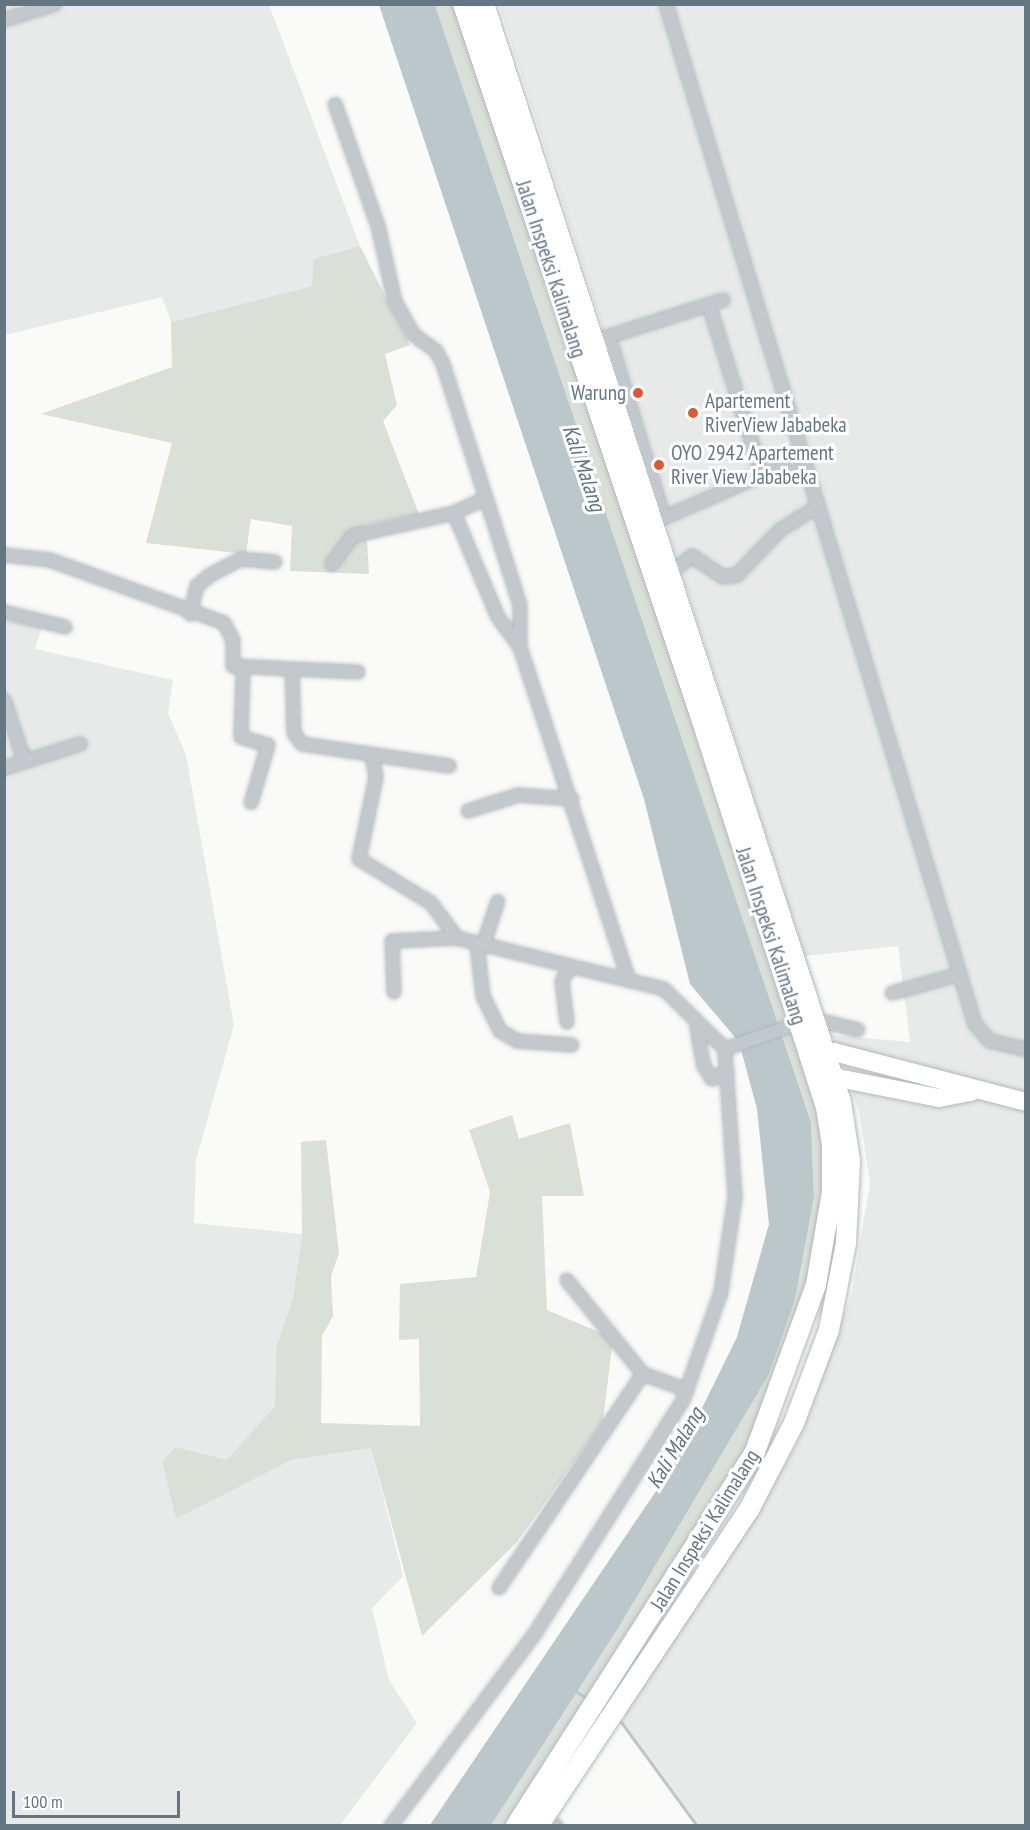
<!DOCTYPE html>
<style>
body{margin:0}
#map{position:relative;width:1030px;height:1830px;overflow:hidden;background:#fafaf8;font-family:"PT Sans Narrow",sans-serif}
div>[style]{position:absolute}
.built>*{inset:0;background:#e8e9e9}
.green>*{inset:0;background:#dadfd7}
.water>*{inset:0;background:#bbc7cb}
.stream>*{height:3px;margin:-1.5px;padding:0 1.5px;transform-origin:1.5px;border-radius:1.5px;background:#bbc7cb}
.river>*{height:20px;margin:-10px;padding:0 10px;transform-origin:10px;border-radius:10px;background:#bbc7cb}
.roads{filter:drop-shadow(0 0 2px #b3babf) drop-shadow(0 0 2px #b3babf)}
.street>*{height:12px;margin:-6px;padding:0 6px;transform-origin:6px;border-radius:6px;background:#c3c8cc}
.secondary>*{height:18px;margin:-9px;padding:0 9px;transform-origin:9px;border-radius:9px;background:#fff}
.primary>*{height:20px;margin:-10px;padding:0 10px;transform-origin:10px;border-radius:10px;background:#fff}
.dots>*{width:16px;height:16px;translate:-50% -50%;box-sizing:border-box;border:3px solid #fff;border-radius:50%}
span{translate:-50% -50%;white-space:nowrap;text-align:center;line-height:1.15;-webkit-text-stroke:6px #fff;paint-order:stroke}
.street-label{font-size:21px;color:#657683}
.poi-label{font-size:21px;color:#657683}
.right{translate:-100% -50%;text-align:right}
.left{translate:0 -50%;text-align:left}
.water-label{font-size:22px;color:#60757c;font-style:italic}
.frame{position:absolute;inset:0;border:6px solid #657683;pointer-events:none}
.scale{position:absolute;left:12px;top:1791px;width:168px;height:27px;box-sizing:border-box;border:3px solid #657683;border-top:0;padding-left:8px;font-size:18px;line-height:21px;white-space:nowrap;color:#657683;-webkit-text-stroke:4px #fff;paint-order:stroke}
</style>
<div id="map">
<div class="built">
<i style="clip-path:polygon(47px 4px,269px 5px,360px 246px,313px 259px,312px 286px,171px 322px,162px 297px,5px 335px,4px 5px,15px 5px,21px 12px)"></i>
<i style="clip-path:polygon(499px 5px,1025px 5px,1025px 1825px,697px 1825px,621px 1722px,795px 1446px,852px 1292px,870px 1182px,859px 1112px,832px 1035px,910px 1042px,898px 946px,805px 956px)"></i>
<i style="clip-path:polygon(4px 620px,42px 627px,35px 649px,173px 680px,168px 713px,186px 755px,234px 1025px,196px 1160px,194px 1223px,302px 1234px,293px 1298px,276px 1348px,275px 1406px,227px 1461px,175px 1447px,162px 1462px,176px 1519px,292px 1460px,371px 1448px,403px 1576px,372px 1608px,389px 1680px,417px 1723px,340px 1825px,5px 1825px)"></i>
</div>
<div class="green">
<i style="clip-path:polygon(435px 5px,463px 5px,809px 1055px,832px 1192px,767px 1424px,516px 1826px,491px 1825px,769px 1374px,795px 1300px,814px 1197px,811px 1122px)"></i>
<i style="clip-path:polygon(360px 246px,410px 345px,385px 354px,397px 405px,383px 421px,419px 514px,366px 525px,369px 574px,290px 571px,292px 526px,251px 519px,246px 554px,146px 543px,172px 443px,41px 414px,172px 367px,171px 322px,312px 286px,313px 259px)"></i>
<i style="clip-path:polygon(512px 1115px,519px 1139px,570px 1123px,584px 1196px,542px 1196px,547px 1310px,613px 1338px,603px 1421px,517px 1542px,422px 1636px,371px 1448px,292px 1460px,176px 1519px,162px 1462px,175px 1447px,227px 1460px,275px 1406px,276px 1348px,293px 1298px,302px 1234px,301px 1142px,326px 1140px,339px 1253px,331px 1276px,333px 1316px,322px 1336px,321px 1423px,420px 1426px,419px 1339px,399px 1340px,400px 1284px,476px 1277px,490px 1192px,469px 1130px)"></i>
</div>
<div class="water">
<i style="clip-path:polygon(379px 5px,435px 5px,811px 1122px,814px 1197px,795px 1300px,769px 1374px,618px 1628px,491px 1825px,430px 1825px,675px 1463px,737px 1337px,769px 1224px,757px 1109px,739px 1042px,690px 984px,644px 799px)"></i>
</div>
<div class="stream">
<i style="left:573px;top:1690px;width:14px;rotate:30deg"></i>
<i style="left:621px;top:1722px;width:129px;rotate:53.8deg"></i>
</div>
<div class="river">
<i style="left:403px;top:4px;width:326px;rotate:71.4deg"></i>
<i style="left:623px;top:660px;width:267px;rotate:71.2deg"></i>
</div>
<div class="roads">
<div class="street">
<i style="left:666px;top:4px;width:1066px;rotate:73.15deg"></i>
<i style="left:975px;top:1024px;width:23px;rotate:49deg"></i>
<i style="left:990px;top:1041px;width:37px;rotate:13deg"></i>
<i style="left:4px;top:20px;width:53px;rotate:-17.4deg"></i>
<i style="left:609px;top:337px;width:189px;rotate:73.1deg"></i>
<i style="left:601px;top:339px;width:128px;rotate:-17.7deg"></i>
<i style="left:762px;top:475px;width:44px;rotate:-21.3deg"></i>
<i style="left:486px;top:498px;width:112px;rotate:72.4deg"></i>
<i style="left:520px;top:605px;width:42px;rotate:90deg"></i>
<i style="left:454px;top:513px;width:113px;rotate:67.1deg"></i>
<i style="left:498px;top:617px;width:37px;rotate:54deg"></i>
<i style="left:520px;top:647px;width:350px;rotate:71.9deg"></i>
<i style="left:652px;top:523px;width:120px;rotate:-23.6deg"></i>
<i style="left:762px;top:475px;width:178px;rotate:-107.3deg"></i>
<i style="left:4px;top:555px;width:46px;rotate:6.2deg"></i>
<i style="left:50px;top:560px;width:185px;rotate:19.9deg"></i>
<i style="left:224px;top:623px;width:19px;rotate:62deg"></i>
<i style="left:233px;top:640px;width:26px;rotate:90deg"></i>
<i style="left:233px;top:666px;width:59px;rotate:2.9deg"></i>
<i style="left:292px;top:669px;width:64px;rotate:88.2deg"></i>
<i style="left:294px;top:733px;width:14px;rotate:54deg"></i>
<i style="left:302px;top:744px;width:149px;rotate:8.5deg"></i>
<i style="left:332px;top:564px;width:34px;rotate:-54deg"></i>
<i style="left:352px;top:536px;width:105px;rotate:-12.7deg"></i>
<i style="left:454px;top:513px;width:35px;rotate:-25deg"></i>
<i style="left:486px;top:498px;width:141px;rotate:-107.8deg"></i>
<i style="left:443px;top:364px;width:15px;rotate:-118deg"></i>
<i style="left:436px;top:351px;width:29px;rotate:-144deg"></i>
<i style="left:413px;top:334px;width:37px;rotate:-119deg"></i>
<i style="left:395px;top:302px;width:78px;rotate:-102.6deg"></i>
<i style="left:378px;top:226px;width:129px;rotate:-109.4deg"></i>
<i style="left:669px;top:574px;width:29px;rotate:-38deg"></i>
<i style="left:692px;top:556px;width:37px;rotate:34deg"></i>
<i style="left:723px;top:577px;width:14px;rotate:-8deg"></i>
<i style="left:737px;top:575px;width:62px;rotate:-46.3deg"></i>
<i style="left:780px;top:530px;width:44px;rotate:-31.9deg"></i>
<i style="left:4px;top:612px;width:63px;rotate:13.8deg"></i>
<i style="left:190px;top:614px;width:29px;rotate:-76deg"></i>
<i style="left:197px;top:586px;width:17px;rotate:-40deg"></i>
<i style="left:210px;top:575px;width:35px;rotate:-27deg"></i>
<i style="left:241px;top:559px;width:34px;rotate:5deg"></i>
<i style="left:243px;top:668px;width:69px;rotate:91.7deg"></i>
<i style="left:241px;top:737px;width:28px;rotate:17deg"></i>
<i style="left:268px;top:745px;width:60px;rotate:106.3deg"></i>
<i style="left:292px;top:669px;width:66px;rotate:2.6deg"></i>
<i style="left:4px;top:700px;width:65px;rotate:71.3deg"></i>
<i style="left:372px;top:756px;width:21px;rotate:79deg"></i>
<i style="left:376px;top:777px;width:84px;rotate:101.7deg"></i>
<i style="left:359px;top:859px;width:84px;rotate:31.4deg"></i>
<i style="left:431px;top:903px;width:44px;rotate:53.4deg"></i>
<i style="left:4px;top:768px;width:80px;rotate:-17.5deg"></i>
<i style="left:468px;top:811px;width:52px;rotate:-17.7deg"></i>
<i style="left:518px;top:795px;width:54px;rotate:4.2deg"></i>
<i style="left:477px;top:944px;width:52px;rotate:83.4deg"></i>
<i style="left:483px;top:996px;width:39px;rotate:64deg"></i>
<i style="left:500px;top:1031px;width:20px;rotate:30deg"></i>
<i style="left:517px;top:1041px;width:55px;rotate:4.2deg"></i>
<i style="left:483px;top:946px;width:47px;rotate:-71.6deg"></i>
<i style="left:892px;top:993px;width:71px;rotate:-15.6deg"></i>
<i style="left:814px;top:1019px;width:45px;rotate:14deg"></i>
<i style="left:567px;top:1022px;width:41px;rotate:-97deg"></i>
<i style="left:562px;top:981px;width:16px;rotate:-60deg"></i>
<i style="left:697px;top:1028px;width:39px;rotate:80deg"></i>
<i style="left:704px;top:1066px;width:15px;rotate:58deg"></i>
<i style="left:712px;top:1079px;width:17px;rotate:-25deg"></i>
<i style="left:725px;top:1049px;width:78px;rotate:-19.4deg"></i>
<i style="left:643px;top:1374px;width:47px;rotate:20deg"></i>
<i style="left:499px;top:1588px;width:258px;rotate:-56.1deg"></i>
<i style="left:643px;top:1374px;width:121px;rotate:-129deg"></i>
<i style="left:537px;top:1817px;width:21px;rotate:25deg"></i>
<i style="left:391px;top:1826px;width:239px;rotate:-53.2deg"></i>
<i style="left:534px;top:1635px;width:278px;rotate:-57.6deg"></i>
<i style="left:683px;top:1400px;width:114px;rotate:-70.6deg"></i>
<i style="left:721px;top:1292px;width:96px;rotate:-81.6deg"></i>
<i style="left:735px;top:1197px;width:148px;rotate:-93.9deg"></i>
<i style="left:725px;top:1049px;width:86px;rotate:-135.5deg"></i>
<i style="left:664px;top:989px;width:213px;rotate:-166.2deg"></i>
<i style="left:457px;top:938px;width:65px;rotate:177.4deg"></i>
<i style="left:392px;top:941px;width:51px;rotate:87.8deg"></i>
</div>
<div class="secondary">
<i style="left:811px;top:1054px;width:23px;rotate:-5deg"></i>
<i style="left:834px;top:1052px;width:198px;rotate:14.6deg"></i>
<i style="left:821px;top:1080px;width:12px;rotate:-14deg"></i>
<i style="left:833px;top:1077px;width:108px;rotate:11.2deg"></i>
<i style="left:939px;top:1098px;width:33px;rotate:-11deg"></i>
</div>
<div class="primary">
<i style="left:463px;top:4px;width:756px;rotate:71.57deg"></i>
<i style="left:702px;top:721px;width:405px;rotate:72.2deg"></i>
<i style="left:826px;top:1107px;width:39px;rotate:81deg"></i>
<i style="left:832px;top:1146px;width:46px;rotate:90deg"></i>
<i style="left:832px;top:1192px;width:94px;rotate:99.8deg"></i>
<i style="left:816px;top:1285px;width:178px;rotate:110.1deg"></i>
<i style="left:755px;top:1452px;width:444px;rotate:122.6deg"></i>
<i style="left:484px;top:4px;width:1155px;rotate:71.99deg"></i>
<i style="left:841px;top:1102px;width:60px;rotate:81.3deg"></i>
<i style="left:850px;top:1161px;width:82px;rotate:92.8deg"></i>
<i style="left:846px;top:1243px;width:89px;rotate:101.1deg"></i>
<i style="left:829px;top:1330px;width:99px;rotate:110.6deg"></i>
<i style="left:794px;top:1423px;width:96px;rotate:117.4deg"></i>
<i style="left:750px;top:1508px;width:382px;rotate:123.7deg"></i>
</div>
</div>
<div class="dots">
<i style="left:638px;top:393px;background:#e4572e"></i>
<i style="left:693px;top:413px;background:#e4572e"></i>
<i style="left:659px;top:465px;background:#e4572e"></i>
</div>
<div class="street-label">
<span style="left:551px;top:269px;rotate:72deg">Jalan Inspeksi Kalimalang</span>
<span style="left:771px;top:936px;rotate:72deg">Jalan Inspeksi Kalimalang</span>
<span style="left:705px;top:1530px;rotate:-58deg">Jalan Inspeksi Kalimalang</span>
</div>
<div class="poi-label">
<span class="right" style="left:626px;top:393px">Warung</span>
<span class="left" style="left:705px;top:413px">Apartement<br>RiverView Jababeka</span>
<span class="left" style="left:671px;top:465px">OYO 2942 Apartement<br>River View Jababeka</span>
</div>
<div class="water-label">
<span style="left:584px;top:468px;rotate:71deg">Kali Malang</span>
<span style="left:675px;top:1448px;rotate:-59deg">Kali Malang</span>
</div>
<div class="frame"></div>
<div class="scale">100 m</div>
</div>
